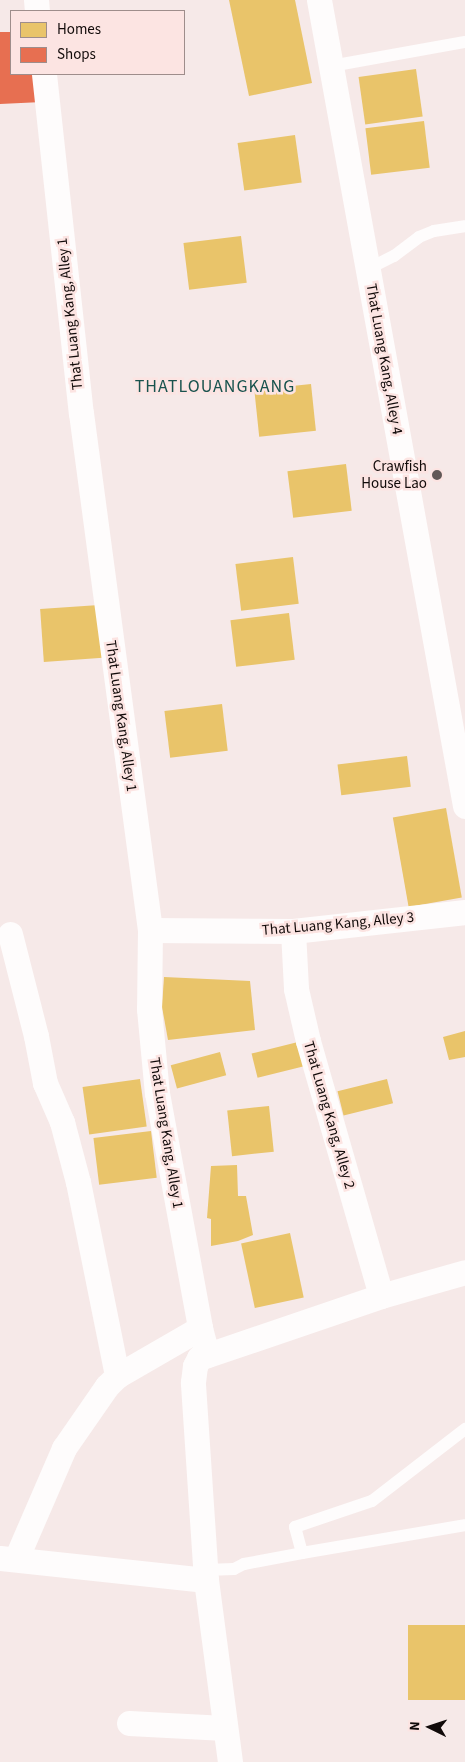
<!DOCTYPE html>
<style>
body{margin:0}
#map{position:relative;width:465px;height:1762px;overflow:hidden;background:#f6e9e8;font-family:"Source Sans 3",sans-serif}
div>[style]{position:absolute}
.homes>*{inset:0;background:#e9c46a;transform-origin:0 0}
.shops>*{inset:0;background:#e76f51}
.service>*{height:12px;margin:-6px;padding:0 6px;transform-origin:6px;border-radius:6px;background:#fefcfc}
.minor>*{height:25px;margin:-12.5px;padding:0 12.5px;transform-origin:12.5px;border-radius:12.5px;background:#fefcfc}
.dots>*{width:14px;height:14px;translate:-50% -50%;box-sizing:border-box;border:2px solid #fce4e2;border-radius:50%}
span{translate:-50% -50%;white-space:nowrap;text-align:center;line-height:1.15;-webkit-text-stroke:5px #fce4e2;paint-order:stroke}
.street-label{font-size:15px;color:#110a09}
.poi-label{font-size:15px;color:#110a09}
.right{translate:-100% -50%;text-align:right}
.quarter-label{font-size:18px;color:#18534e;letter-spacing:1px}
.legend{position:absolute;left:10px;top:10px;width:175px;height:65px;box-sizing:border-box;background:#fce4e2;border:1px solid #9e8d8b;margin:0;padding:6px 9px;list-style:none;font-size:15px;color:#110a09}
.legend li{display:flex;align-items:center;gap:10px;height:25px}
.legend b{width:25px;border:1px solid #9e8d8b}
.north{position:absolute;left:405px;top:1702px;width:50px;height:50px;-webkit-text-stroke:4px #fce4e2;paint-order:stroke;rotate:274deg;font-size:14px;font-weight:700;line-height:20px;text-align:center;color:#110a09}
.north::after{content:'';display:block;margin:auto;width:18px;height:22px;background:#110a09;clip-path:polygon(50% 0,100% 100%,50% 72%,0 100%)}
</style>
<div id="map">
<div class="homes">
<i style="clip-path:polygon(229px 0,295px 0,312px 83px,249px 96px)"></i>
<i style="left:416px;top:69px;width:48px;height:58px;rotate:82deg"></i>
<i style="left:424px;top:121px;width:47px;height:59px;rotate:83deg"></i>
<i style="left:295px;top:135px;width:48px;height:58px;rotate:82deg"></i>
<i style="left:241px;top:236px;width:47px;height:58px;rotate:83deg"></i>
<i style="left:311px;top:384px;width:47px;height:57px;rotate:84deg"></i>
<i style="left:346px;top:464px;width:47px;height:59px;rotate:83deg"></i>
<i style="left:293px;top:557px;width:47px;height:58px;rotate:83deg"></i>
<i style="left:99px;top:605px;width:53px;height:59px;rotate:86deg"></i>
<i style="left:289px;top:613px;width:47px;height:59px;rotate:83deg"></i>
<i style="left:222px;top:704px;width:47px;height:58px;rotate:83deg"></i>
<i style="left:407px;top:756px;width:31px;height:70px;rotate:83deg"></i>
<i style="left:446px;top:808px;width:91px;height:54px;rotate:80deg"></i>
<i style="clip-path:polygon(164px 977px,250px 981px,255px 1030px,168px 1040px,162px 1007px)"></i>
<i style="clip-path:polygon(465px 1031px,465px 1057px,449px 1060px,443px 1037px)"></i>
<i style="left:302px;top:1041px;width:25px;height:52px;rotate:76deg"></i>
<i style="left:220px;top:1052px;width:24px;height:51px;rotate:75deg"></i>
<i style="left:140px;top:1079px;width:48px;height:58px;rotate:82deg"></i>
<i style="left:387px;top:1079px;width:25px;height:51px;rotate:76deg"></i>
<i style="left:269px;top:1106px;width:46px;height:42px;rotate:84deg"></i>
<i style="left:151px;top:1131px;width:47px;height:58px;rotate:83deg"></i>
<i style="clip-path:polygon(237px 1165px,238px 1196px,246px 1196px,253px 1235px,238px 1241px,211px 1246px,211px 1219px,207px 1218px,211px 1166px)"></i>
<i style="left:290px;top:1233px;width:66px;height:50px;rotate:78deg"></i>
<i style="left:465px;top:1625px;width:75px;height:57px;rotate:90deg"></i>
</div>
<div class="shops">
<i style="clip-path:polygon(0 32px,11px 32px,11px 74px,39px 74px,42px 102px,0 104px)"></i>
</div>
<div class="service">
<i style="left:331px;top:66px;width:136px;rotate:-10.2deg"></i>
<i style="left:368px;top:269px;width:29px;rotate:-27deg"></i>
<i style="left:394px;top:256px;width:31px;rotate:-37deg"></i>
<i style="left:419px;top:237px;width:16px;rotate:-22deg"></i>
<i style="left:434px;top:231px;width:31px;rotate:-9deg"></i>
<i style="left:302px;top:1553px;width:27px;rotate:-105deg"></i>
<i style="left:295px;top:1527px;width:81px;rotate:-18.7deg"></i>
<i style="left:372px;top:1501px;width:118px;rotate:-37.7deg"></i>
<i style="left:205px;top:1570px;width:29px;rotate:-2deg"></i>
<i style="left:234px;top:1569px;width:11px;rotate:-27deg"></i>
<i style="left:244px;top:1564px;width:59px;rotate:-10.7deg"></i>
<i style="left:302px;top:1553px;width:165px;rotate:-9.7deg"></i>
</div>
<div class="minor">
<i style="left:36px;top:0;width:11px;rotate:85deg"></i>
<i style="left:319px;top:0;width:819px;rotate:79.73deg"></i>
<i style="left:44px;top:74px;width:341px;rotate:83.8deg"></i>
<i style="left:81px;top:413px;width:522px;rotate:82.4deg"></i>
<i style="left:150px;top:930px;width:79px;rotate:90.7deg"></i>
<i style="left:149px;top:1009px;width:84px;rotate:84.6deg"></i>
<i style="left:157px;top:1093px;width:239px;rotate:79.6deg"></i>
<i style="left:200px;top:1328px;width:28px;rotate:75deg"></i>
<i style="left:150px;top:930px;width:143px;rotate:0.4deg"></i>
<i style="left:293px;top:931px;width:173px;rotate:-6.3deg"></i>
<i style="left:293px;top:931px;width:58px;rotate:87deg"></i>
<i style="left:296px;top:989px;width:53px;rotate:77deg"></i>
<i style="left:308px;top:1041px;width:265px;rotate:74deg"></i>
<i style="left:10px;top:934px;width:105px;rotate:75.7deg"></i>
<i style="left:36px;top:1036px;width:48px;rotate:79.2deg"></i>
<i style="left:45px;top:1083px;width:43px;rotate:66.4deg"></i>
<i style="left:62px;top:1122px;width:62px;rotate:75.1deg"></i>
<i style="left:78px;top:1182px;width:198px;rotate:78.6deg"></i>
<i style="left:0;top:1558px;width:207px;rotate:6.1deg"></i>
<i style="left:16px;top:1559px;width:121px;rotate:-66.6deg"></i>
<i style="left:64px;top:1448px;width:75px;rotate:-55.3deg"></i>
<i style="left:107px;top:1386px;width:14px;rotate:-45deg"></i>
<i style="left:117px;top:1376px;width:96px;rotate:-30deg"></i>
<i style="left:129px;top:1723px;width:96px;rotate:3deg"></i>
<i style="left:230px;top:1762px;width:184px;rotate:-97.5deg"></i>
<i style="left:206px;top:1580px;width:198px;rotate:-93.8deg"></i>
<i style="left:193px;top:1382px;width:16px;rotate:-83deg"></i>
<i style="left:195px;top:1366px;width:9px;rotate:-63deg"></i>
<i style="left:199px;top:1358px;width:192px;rotate:-18.8deg"></i>
<i style="left:381px;top:1296px;width:87px;rotate:-15.9deg"></i>
</div>
<div class="dots">
<i style="left:437px;top:475px;background:#615857"></i>
</div>
<div class="street-label">
<span style="left:70px;top:314px;rotate:-96deg">That Luang Kang, Alley 1</span>
<span style="left:384px;top:359px;rotate:80deg">That Luang Kang, Alley 4</span>
<span style="left:121px;top:716px;rotate:82deg">That Luang Kang, Alley 1</span>
<span style="left:338px;top:924px;rotate:-5deg">That Luang Kang, Alley 3</span>
<span style="left:329px;top:1115px;rotate:74deg">That Luang Kang, Alley 2</span>
<span style="left:166px;top:1133px;rotate:81deg">That Luang Kang, Alley 1</span>
</div>
<div class="poi-label">
<span class="right" style="left:427px;top:475px">Crawfish<br>House Lao</span>
</div>
<div class="quarter-label">
<span style="left:215px;top:387px">THATLOUANGKANG</span>
</div>
<ul class="legend">
<li><b style="height:14px;background:#e9c46a"></b>Homes</li>
<li><b style="height:14px;background:#e76f51"></b>Shops</li>
</ul>
<div class="north">N</div>
</div>
